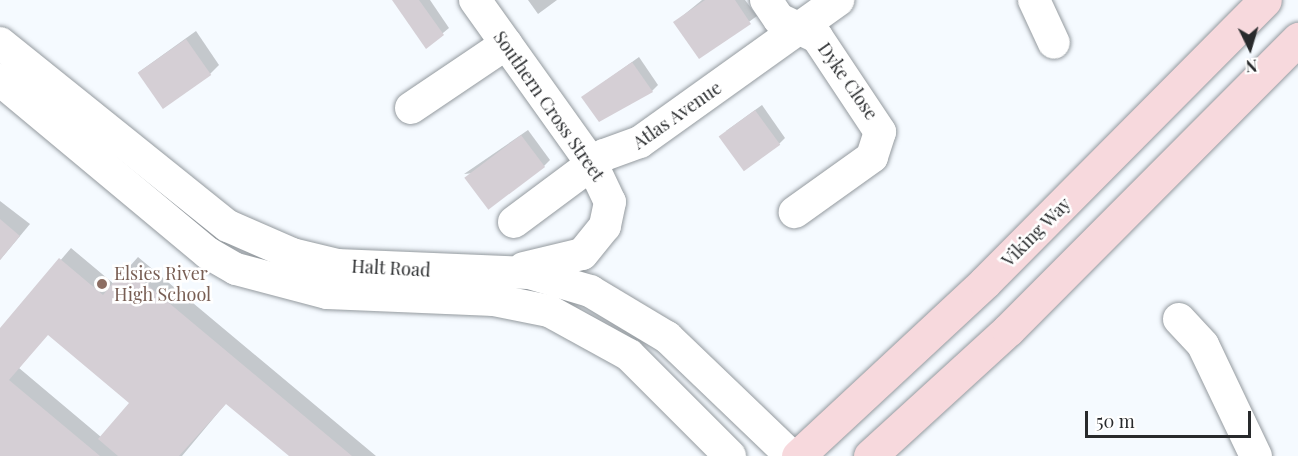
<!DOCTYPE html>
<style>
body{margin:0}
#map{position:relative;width:1298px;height:456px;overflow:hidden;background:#f5faff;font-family:"Playfair Display",serif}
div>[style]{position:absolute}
.shadow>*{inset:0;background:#0003}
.building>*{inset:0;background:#d5cfd5;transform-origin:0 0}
.roads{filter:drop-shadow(0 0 2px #949a9f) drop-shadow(0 0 2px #949a9f)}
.minor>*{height:32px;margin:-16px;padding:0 16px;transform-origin:16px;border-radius:16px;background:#fff}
.major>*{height:33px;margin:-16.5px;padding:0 16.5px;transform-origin:16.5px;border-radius:16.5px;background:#f7d9dd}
.dots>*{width:16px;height:16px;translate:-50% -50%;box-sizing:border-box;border:3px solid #fff;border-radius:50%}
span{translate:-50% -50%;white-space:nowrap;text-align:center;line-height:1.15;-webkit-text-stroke:5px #fff;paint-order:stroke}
.street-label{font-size:18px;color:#282a2c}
.education-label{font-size:18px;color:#785e54}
.left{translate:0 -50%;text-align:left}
.north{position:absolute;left:1220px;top:18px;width:60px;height:60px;-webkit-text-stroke:4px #fff;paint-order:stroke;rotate:175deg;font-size:16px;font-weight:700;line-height:24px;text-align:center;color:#282a2c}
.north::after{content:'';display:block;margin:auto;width:21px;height:27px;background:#282a2c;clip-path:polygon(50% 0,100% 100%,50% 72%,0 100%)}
.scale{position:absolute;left:1085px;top:411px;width:166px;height:27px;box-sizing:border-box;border:3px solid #282a2c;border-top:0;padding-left:8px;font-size:18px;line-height:21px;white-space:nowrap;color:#282a2c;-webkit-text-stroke:4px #fff;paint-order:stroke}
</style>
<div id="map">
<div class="shadow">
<i style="clip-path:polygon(394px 0,430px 0,449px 28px,426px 47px)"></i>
<i style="clip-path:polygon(528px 0,557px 0,538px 14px)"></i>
<i style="clip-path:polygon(702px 0,745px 0,757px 16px,700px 57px,675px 22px)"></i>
<i style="clip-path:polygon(196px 31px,219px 65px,210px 74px,139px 72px)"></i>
<i style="clip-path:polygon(639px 57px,658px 85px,652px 91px,583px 97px)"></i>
<i style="clip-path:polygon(762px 105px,785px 138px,779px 144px,726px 131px)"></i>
<i style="clip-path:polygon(528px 130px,550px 160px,544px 166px,464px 174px)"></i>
<i style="clip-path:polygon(0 201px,30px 224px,0 260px)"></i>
<i style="clip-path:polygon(evenodd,71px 248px,114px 284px,138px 257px,376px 456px,291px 456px,227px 402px,182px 456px,0 456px,0 331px,71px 248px,48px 333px,131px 403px,101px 437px,19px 368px,48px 333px)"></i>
</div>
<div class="building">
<i style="clip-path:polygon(392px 0,419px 0,444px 35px,426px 49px)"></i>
<i style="clip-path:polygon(705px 0,735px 0,751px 24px,699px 59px,673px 22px)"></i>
<i style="left:186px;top:39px;width:44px;height:59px;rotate:55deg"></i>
<i style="clip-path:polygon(632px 62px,653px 92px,599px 122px,581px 97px)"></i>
<i style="left:755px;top:110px;width:43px;height:45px;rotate:54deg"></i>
<i style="left:521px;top:135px;width:40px;height:71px;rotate:53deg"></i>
<i style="clip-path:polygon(0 219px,20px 236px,0 260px)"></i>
<i style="clip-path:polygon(59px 258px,103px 295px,126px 267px,352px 456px,289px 456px,226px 404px,179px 456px,118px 456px,98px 439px,129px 403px,48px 335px,9px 380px,100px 456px,0 456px,0 328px)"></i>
</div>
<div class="roads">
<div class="minor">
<i style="left:475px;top:0;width:201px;rotate:54.5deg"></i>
<i style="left:592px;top:164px;width:42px;rotate:64.7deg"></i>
<i style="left:610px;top:202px;width:25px;rotate:102deg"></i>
<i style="left:605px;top:226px;width:36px;rotate:129deg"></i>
<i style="left:582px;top:254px;width:60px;rotate:166.4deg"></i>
<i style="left:766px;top:0;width:23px;rotate:56deg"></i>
<i style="left:779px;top:19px;width:42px;rotate:25.3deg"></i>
<i style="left:817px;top:37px;width:114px;rotate:56.4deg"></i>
<i style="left:880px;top:132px;width:26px;rotate:108deg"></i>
<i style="left:872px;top:157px;width:95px;rotate:144.5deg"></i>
<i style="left:1034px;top:0;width:47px;rotate:65.1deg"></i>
<i style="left:0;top:43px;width:292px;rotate:38.8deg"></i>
<i style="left:228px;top:226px;width:70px;rotate:23.6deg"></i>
<i style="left:292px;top:254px;width:46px;rotate:13.7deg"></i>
<i style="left:337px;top:265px;width:192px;rotate:2.4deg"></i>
<i style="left:529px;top:273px;width:64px;rotate:16.4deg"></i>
<i style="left:590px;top:291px;width:90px;rotate:30.9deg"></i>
<i style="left:667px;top:337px;width:172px;rotate:43.8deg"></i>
<i style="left:0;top:80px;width:271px;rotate:39.8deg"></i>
<i style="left:208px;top:253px;width:32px;rotate:30deg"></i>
<i style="left:236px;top:269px;width:94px;rotate:14.8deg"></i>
<i style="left:327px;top:293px;width:167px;rotate:2.4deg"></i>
<i style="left:494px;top:300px;width:56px;rotate:11.3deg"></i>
<i style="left:549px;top:311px;width:91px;rotate:28.8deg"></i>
<i style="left:629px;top:355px;width:143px;rotate:45deg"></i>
<i style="left:411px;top:108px;width:115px;rotate:-34deg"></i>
<i style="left:514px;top:222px;width:112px;rotate:-36.7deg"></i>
<i style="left:604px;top:155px;width:38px;rotate:-20deg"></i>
<i style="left:640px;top:142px;width:244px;rotate:-35.6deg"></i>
<i style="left:1179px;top:319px;width:35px;rotate:47deg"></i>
<i style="left:1203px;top:345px;width:123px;rotate:64.5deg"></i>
</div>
<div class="major">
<i style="left:798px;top:456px;width:255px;rotate:-42.9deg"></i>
<i style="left:985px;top:282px;width:397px;rotate:-45.2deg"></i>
<i style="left:870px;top:456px;width:187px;rotate:-42.4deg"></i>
<i style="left:1008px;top:330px;width:411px;rotate:-45.1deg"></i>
</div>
</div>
<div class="dots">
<i style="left:102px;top:284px;background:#8d6e63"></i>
</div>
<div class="street-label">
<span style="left:848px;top:81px;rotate:55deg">Dyke Close</span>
<span style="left:549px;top:106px;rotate:55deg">Southern Cross Street</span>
<span style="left:677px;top:115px;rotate:-35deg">Atlas Avenue</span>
<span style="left:1036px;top:232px;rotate:-45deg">Viking Way</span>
<span style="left:391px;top:268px;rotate:3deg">Halt Road</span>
</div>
<div class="education-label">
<span class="left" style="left:114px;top:284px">Elsies River<br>High School</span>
</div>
<div class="north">N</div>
<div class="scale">50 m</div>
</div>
